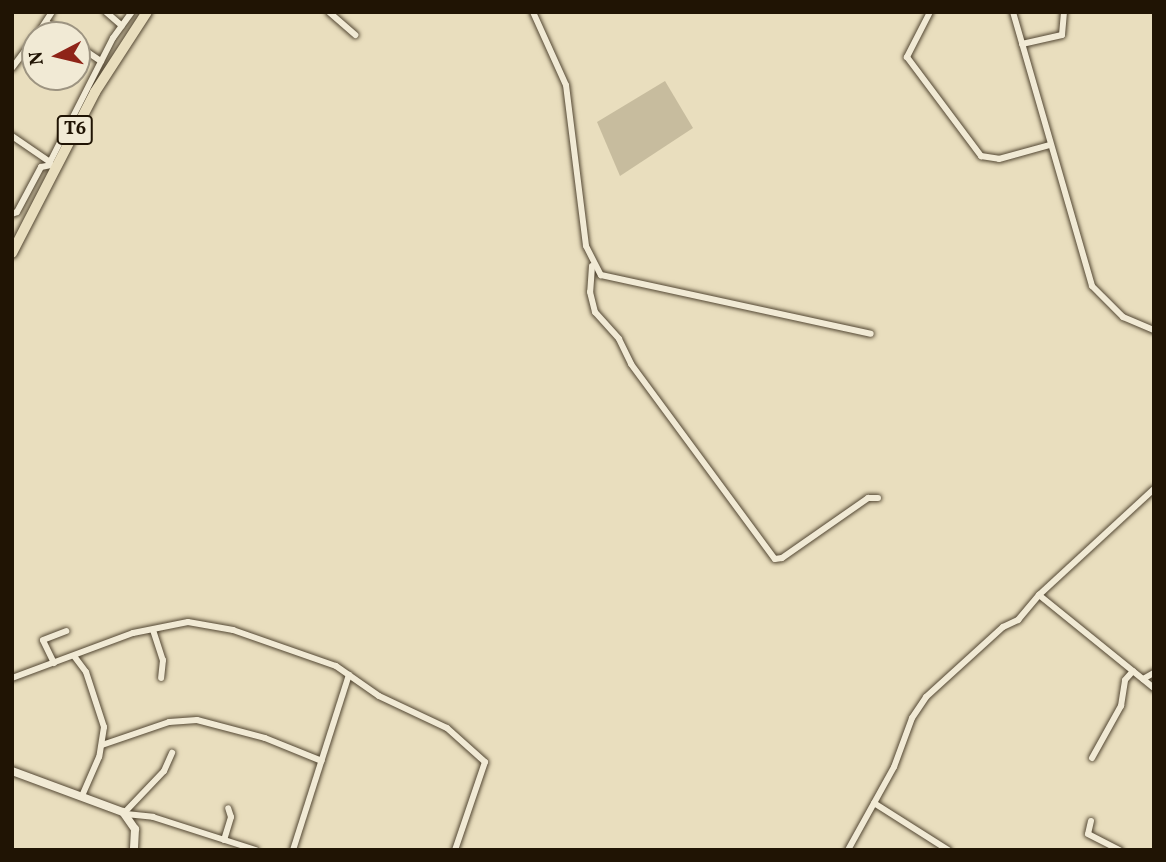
<!DOCTYPE html>
<style>
body{margin:0}
#map{position:relative;width:1166px;height:862px;overflow:hidden;background:#e9debe;font-family:Vollkorn,serif}
div>[style]{position:absolute}
.green>*{inset:0;background:#c7bc9e}
.roads{filter:drop-shadow(0 0 2px #524632) drop-shadow(0 0 2px #524632)}
.street>*{height:6px;margin:-3px;padding:0 3px;transform-origin:3px;border-radius:3px;background:#f1ead5}
.secondary>*{height:8px;margin:-4px;padding:0 4px;transform-origin:4px;border-radius:4px;background:#f1ead5}
.highway>*{height:10px;margin:-5px;padding:0 5px;transform-origin:5px;border-radius:5px;background:#e9debe}
span{translate:-50% -50%;white-space:nowrap;text-align:center;line-height:1.15;-webkit-text-stroke:5px #f1ead5;paint-order:stroke}
.shield-label span{padding:2px 5px;background:#f1ead5;border:2px solid;border-radius:5px;-webkit-text-stroke-width:0}
.shield-label{font-size:19px;color:#201404;font-weight:700}
.frame{position:absolute;inset:0;border:14px solid #201404;pointer-events:none}
.north{position:absolute;left:21px;top:21px;width:70px;height:70px;box-sizing:border-box;background:#f1ead5;border:2px solid #9d9481;border-radius:50%;rotate:263deg;font-size:19px;font-weight:700;line-height:28px;text-align:center;color:#201404}
.north::after{content:'';display:block;margin:auto;width:24px;height:32px;background:#8f2418;clip-path:polygon(50% 0,100% 100%,50% 72%,0 100%)}
</style>
<div id="map">
<div class="green">
<i style="clip-path:polygon(665px 81px,693px 128px,620px 176px,597px 122px)"></i>
</div>
<div class="roads">
<div class="street">
<i style="left:106px;top:12px;width:21px;rotate:41deg"></i>
<i style="left:329px;top:12px;width:35px;rotate:41deg"></i>
<i style="left:533px;top:12px;width:80px;rotate:65.7deg"></i>
<i style="left:566px;top:85px;width:162px;rotate:82.9deg"></i>
<i style="left:586px;top:246px;width:33px;rotate:63deg"></i>
<i style="left:601px;top:275px;width:276px;rotate:12.3deg"></i>
<i style="left:930px;top:12px;width:51px;rotate:117.1deg"></i>
<i style="left:907px;top:57px;width:124px;rotate:53.2deg"></i>
<i style="left:981px;top:156px;width:18px;rotate:9deg"></i>
<i style="left:999px;top:159px;width:53px;rotate:-15.4deg"></i>
<i style="left:1013px;top:12px;width:285px;rotate:73.9deg"></i>
<i style="left:1092px;top:286px;width:44px;rotate:45deg"></i>
<i style="left:1123px;top:317px;width:34px;rotate:23deg"></i>
<i style="left:46px;top:22px;width:21px;rotate:37deg"></i>
<i style="left:37px;top:35px;width:27px;rotate:-57deg"></i>
<i style="left:1022px;top:44px;width:41px;rotate:-12.7deg"></i>
<i style="left:1062px;top:35px;width:23px;rotate:-85deg"></i>
<i style="left:77px;top:45px;width:29px;rotate:34deg"></i>
<i style="left:12px;top:68px;width:39px;rotate:-53deg"></i>
<i style="left:12px;top:136px;width:46px;rotate:34.4deg"></i>
<i style="left:49px;top:164px;width:141px;rotate:-63.1deg"></i>
<i style="left:113px;top:38px;width:32px;rotate:-54deg"></i>
<i style="left:12px;top:214px;width:5px;rotate:-22deg"></i>
<i style="left:17px;top:212px;width:51px;rotate:-61.9deg"></i>
<i style="left:41px;top:167px;width:10px;rotate:-11deg"></i>
<i style="left:592px;top:266px;width:26px;rotate:94deg"></i>
<i style="left:590px;top:292px;width:21px;rotate:76deg"></i>
<i style="left:595px;top:312px;width:36px;rotate:48deg"></i>
<i style="left:619px;top:339px;width:28px;rotate:64deg"></i>
<i style="left:631px;top:364px;width:242px;rotate:53.6deg"></i>
<i style="left:775px;top:559px;width:7px;rotate:-8deg"></i>
<i style="left:782px;top:558px;width:105px;rotate:-34.9deg"></i>
<i style="left:868px;top:498px;width:10px"></i>
<i style="left:1039px;top:595px;width:148px;rotate:39deg"></i>
<i style="left:153px;top:630px;width:32px;rotate:72deg"></i>
<i style="left:163px;top:660px;width:18px;rotate:96deg"></i>
<i style="left:74px;top:656px;width:20px;rotate:53deg"></i>
<i style="left:86px;top:672px;width:58px;rotate:71.9deg"></i>
<i style="left:104px;top:727px;width:30px;rotate:99deg"></i>
<i style="left:99px;top:757px;width:43px;rotate:113.6deg"></i>
<i style="left:54px;top:663px;width:25px;rotate:-116deg"></i>
<i style="left:43px;top:640px;width:25px;rotate:-21deg"></i>
<i style="left:12px;top:678px;width:129px;rotate:-20.4deg"></i>
<i style="left:133px;top:633px;width:56px;rotate:-11.3deg"></i>
<i style="left:188px;top:622px;width:46px;rotate:10.1deg"></i>
<i style="left:233px;top:630px;width:109px;rotate:19.3deg"></i>
<i style="left:336px;top:666px;width:52px;rotate:34.9deg"></i>
<i style="left:379px;top:696px;width:75px;rotate:25.2deg"></i>
<i style="left:447px;top:728px;width:51px;rotate:41.8deg"></i>
<i style="left:485px;top:762px;width:93px;rotate:108.8deg"></i>
<i style="left:1143px;top:679px;width:13px;rotate:-29deg"></i>
<i style="left:102px;top:745px;width:71px;rotate:-18.9deg"></i>
<i style="left:169px;top:722px;width:28px;rotate:-4deg"></i>
<i style="left:197px;top:720px;width:70px;rotate:14.8deg"></i>
<i style="left:265px;top:738px;width:61px;rotate:22deg"></i>
<i style="left:1092px;top:758px;width:60px;rotate:-60.9deg"></i>
<i style="left:1121px;top:706px;width:26px;rotate:-81deg"></i>
<i style="left:1125px;top:680px;width:12px;rotate:-48deg"></i>
<i style="left:874px;top:803px;width:88px;rotate:32.4deg"></i>
<i style="left:124px;top:813px;width:58px;rotate:-46.4deg"></i>
<i style="left:164px;top:771px;width:20px;rotate:-66deg"></i>
<i style="left:126px;top:814px;width:27px;rotate:6deg"></i>
<i style="left:153px;top:817px;width:108px;rotate:17.8deg"></i>
<i style="left:1091px;top:821px;width:13px;rotate:103deg"></i>
<i style="left:1088px;top:834px;width:36px;rotate:27deg"></i>
<i style="left:224px;top:840px;width:24px;rotate:-73deg"></i>
<i style="left:231px;top:817px;width:9px;rotate:-108deg"></i>
<i style="left:293px;top:850px;width:184px;rotate:-72.3deg"></i>
<i style="left:848px;top:850px;width:95px;rotate:-61deg"></i>
<i style="left:894px;top:767px;width:52px;rotate:-69.8deg"></i>
<i style="left:912px;top:718px;width:25px;rotate:-56deg"></i>
<i style="left:926px;top:697px;width:104px;rotate:-42.3deg"></i>
<i style="left:1003px;top:627px;width:17px;rotate:-25deg"></i>
<i style="left:1018px;top:620px;width:33px;rotate:-50deg"></i>
<i style="left:1039px;top:595px;width:156px;rotate:-42.7deg"></i>
</div>
<div class="secondary">
<i style="left:12px;top:771px;width:118px;rotate:20.3deg"></i>
<i style="left:123px;top:812px;width:21px;rotate:55deg"></i>
<i style="left:135px;top:829px;width:21px;rotate:93deg"></i>
</div>
<div class="highway">
<i style="left:12px;top:253px;width:181px;rotate:-62.7deg"></i>
<i style="left:95px;top:92px;width:95px;rotate:-57deg"></i>
</div>
</div>
<div class="shield-label">
<span style="left:75px;top:130px">T6</span>
</div>
<div class="frame"></div>
<div class="north">N</div>
</div>
